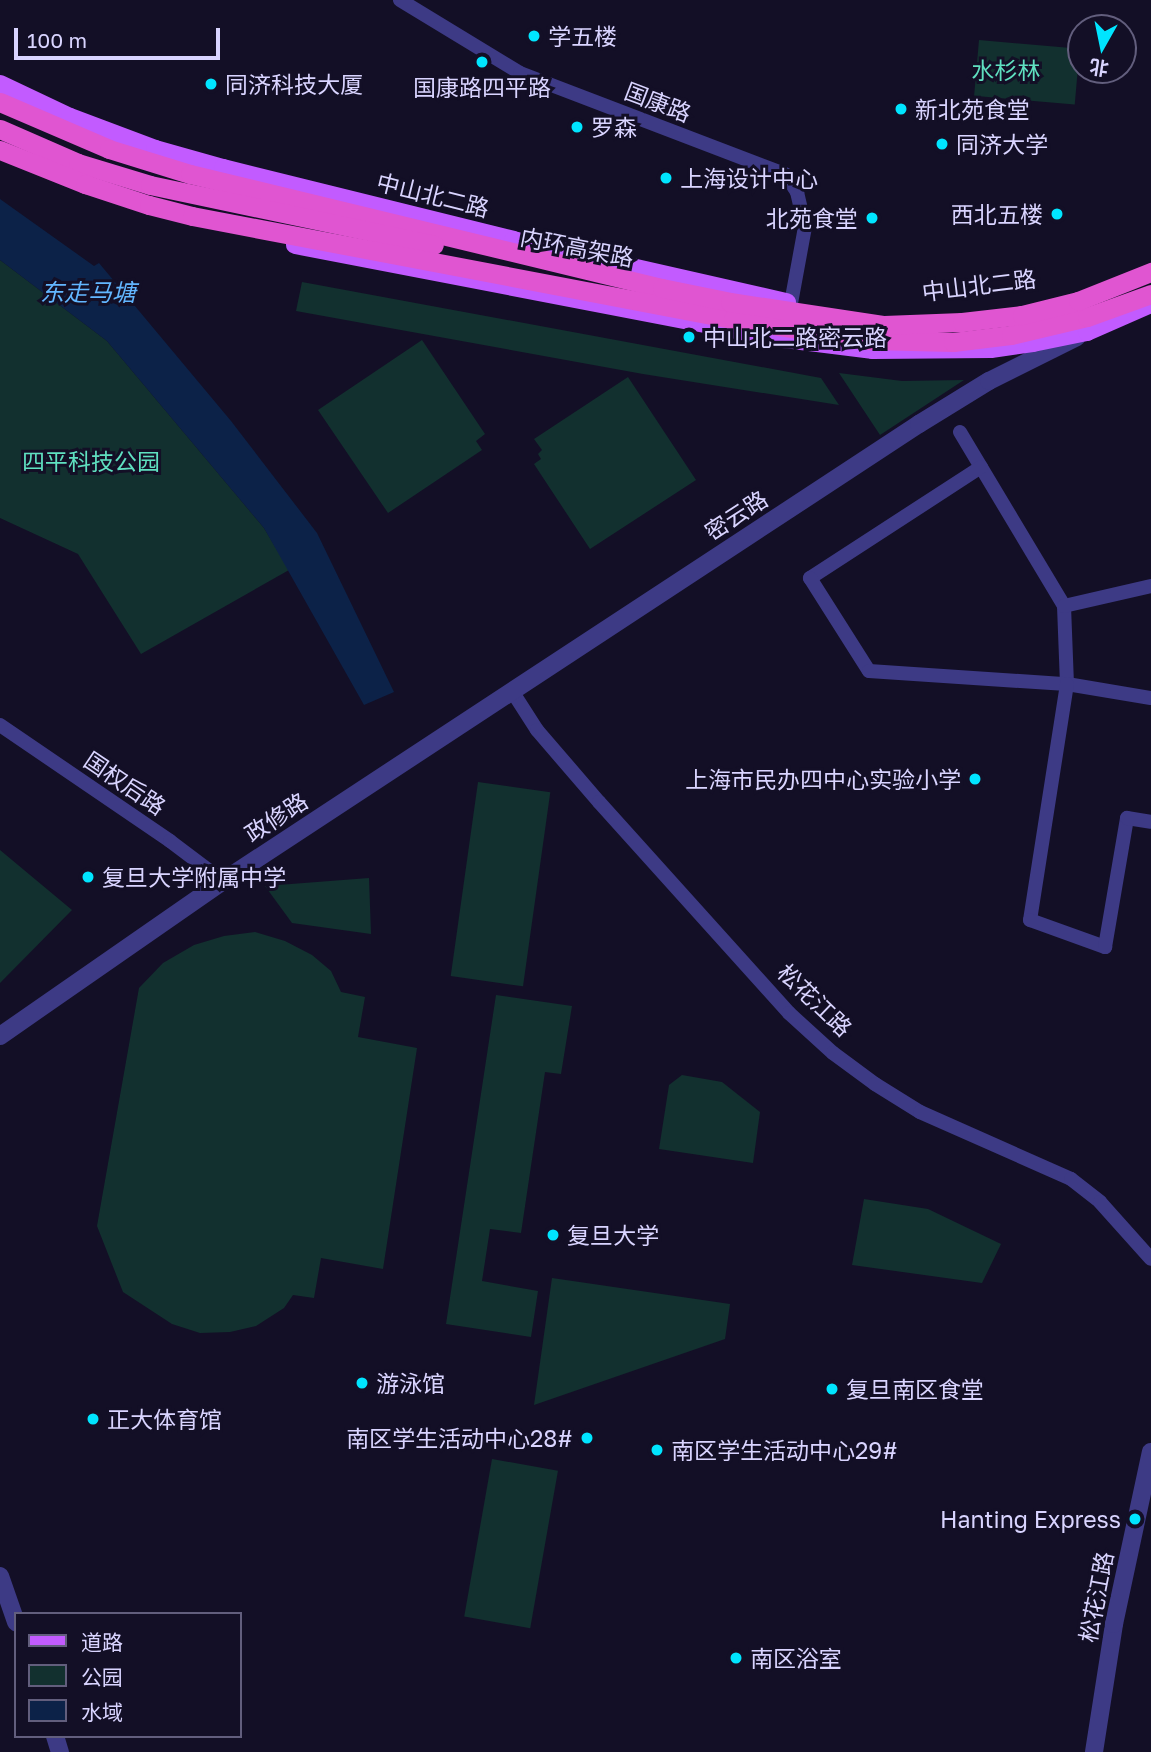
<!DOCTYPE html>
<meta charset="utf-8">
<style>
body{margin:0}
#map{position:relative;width:1151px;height:1752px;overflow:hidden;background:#130f26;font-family:"Golos Text","Noto Sans SC",sans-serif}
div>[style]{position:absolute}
.green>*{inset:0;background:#12302f;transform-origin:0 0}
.water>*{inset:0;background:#0c2248}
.minor>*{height:14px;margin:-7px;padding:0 7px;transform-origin:7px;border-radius:7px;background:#3d3a85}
.tertiary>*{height:18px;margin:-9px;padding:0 9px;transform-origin:9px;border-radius:9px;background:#3d3a85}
.primary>*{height:18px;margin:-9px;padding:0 9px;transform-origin:9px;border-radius:9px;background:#c25bff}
.trunk>*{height:19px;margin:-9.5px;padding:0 9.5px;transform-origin:9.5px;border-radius:9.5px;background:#e055d1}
.trunk-bridge>*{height:19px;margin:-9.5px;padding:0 9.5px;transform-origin:9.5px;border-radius:9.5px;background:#e055d1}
.dots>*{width:19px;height:19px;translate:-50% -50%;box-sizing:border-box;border:4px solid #130f26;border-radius:50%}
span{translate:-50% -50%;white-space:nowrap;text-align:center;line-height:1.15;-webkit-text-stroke:6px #130f26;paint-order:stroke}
.poi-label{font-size:23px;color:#d9d4ff}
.left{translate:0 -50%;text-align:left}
.right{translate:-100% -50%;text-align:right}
.park-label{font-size:23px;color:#5fe0c0}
.street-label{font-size:23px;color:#d9d4ff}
.water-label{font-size:24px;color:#62b6ff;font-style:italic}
.legend{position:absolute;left:14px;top:1612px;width:228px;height:126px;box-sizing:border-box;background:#130f26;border:2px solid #625e7d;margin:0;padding:9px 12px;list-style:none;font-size:21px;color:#d9d4ff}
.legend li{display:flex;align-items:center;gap:14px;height:35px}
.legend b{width:35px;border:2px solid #625e7d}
.north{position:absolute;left:1067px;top:14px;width:70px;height:70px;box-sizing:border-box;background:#130f26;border:2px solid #625e7d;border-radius:50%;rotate:189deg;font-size:19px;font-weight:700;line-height:28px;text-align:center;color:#d9d4ff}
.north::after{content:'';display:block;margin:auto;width:24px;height:32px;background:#00e5ff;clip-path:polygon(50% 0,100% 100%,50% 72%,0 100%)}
.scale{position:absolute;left:14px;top:28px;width:206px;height:32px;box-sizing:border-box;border:4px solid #d9d4ff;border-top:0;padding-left:9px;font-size:21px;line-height:24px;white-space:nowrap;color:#d9d4ff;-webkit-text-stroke:5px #130f26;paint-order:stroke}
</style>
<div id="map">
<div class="green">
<i style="left:979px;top:40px;width:101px;height:56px;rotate:5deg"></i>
<i style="clip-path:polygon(0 260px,107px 341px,264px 528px,289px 570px,141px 654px,78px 554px,0 518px)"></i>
<i style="clip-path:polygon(302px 282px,821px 378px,839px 405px,643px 374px,296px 311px)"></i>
<i style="clip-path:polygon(422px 340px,485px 434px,476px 441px,482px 450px,388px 513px,318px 410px)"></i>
<i style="clip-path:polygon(839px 373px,902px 381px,964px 380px,880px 435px)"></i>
<i style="clip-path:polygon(628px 377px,696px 480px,590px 549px,534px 464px,541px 459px,538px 454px,542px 450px,534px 439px)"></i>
<i style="left:478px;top:782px;width:73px;height:196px;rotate:8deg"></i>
<i style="clip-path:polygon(0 850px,72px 910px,0 983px)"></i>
<i style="clip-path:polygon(369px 878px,371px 934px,292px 923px,265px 886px)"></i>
<i style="clip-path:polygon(255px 932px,285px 941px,312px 955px,331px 971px,341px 992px,365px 997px,358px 1037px,417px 1048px,383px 1269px,321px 1258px,314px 1298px,293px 1295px,284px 1308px,256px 1326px,230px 1332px,200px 1333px,172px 1324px,123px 1292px,97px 1226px,139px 988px,163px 963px,194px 945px,224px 936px)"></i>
<i style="clip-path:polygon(496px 995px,572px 1006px,561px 1074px,545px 1072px,521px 1233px,490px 1229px,482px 1281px,538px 1291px,531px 1337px,446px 1324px)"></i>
<i style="clip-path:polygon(682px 1075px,722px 1082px,760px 1112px,753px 1163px,659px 1149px,669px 1085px)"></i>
<i style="clip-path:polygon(864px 1199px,928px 1209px,1001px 1244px,982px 1283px,852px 1265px)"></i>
<i style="clip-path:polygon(552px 1278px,730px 1304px,725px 1339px,534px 1405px)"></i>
<i style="left:492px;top:1459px;width:67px;height:160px;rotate:10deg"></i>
</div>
<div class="water">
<i style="clip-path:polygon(0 199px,94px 266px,99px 263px,231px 421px,317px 533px,394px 692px,364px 705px,264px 528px,107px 341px,0 260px)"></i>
</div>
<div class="minor">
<i style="left:400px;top:0;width:140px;rotate:31.3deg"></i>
<i style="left:520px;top:73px;width:284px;rotate:20.9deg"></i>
<i style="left:785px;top:174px;width:22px;rotate:56deg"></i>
<i style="left:797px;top:192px;width:36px;rotate:77deg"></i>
<i style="left:805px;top:227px;width:77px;rotate:100.4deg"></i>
<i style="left:960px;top:432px;width:203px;rotate:59.1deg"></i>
<i style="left:1064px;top:606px;width:78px;rotate:87.8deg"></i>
<i style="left:1067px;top:684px;width:85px;rotate:9.5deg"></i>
<i style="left:981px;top:467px;width:204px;rotate:147deg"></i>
<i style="left:810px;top:578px;width:110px;rotate:57.6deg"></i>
<i style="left:869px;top:671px;width:198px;rotate:3.8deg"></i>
<i style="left:1067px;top:684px;width:239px;rotate:98.9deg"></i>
<i style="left:1030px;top:920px;width:80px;rotate:19.8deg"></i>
<i style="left:1105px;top:947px;width:131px;rotate:-80.3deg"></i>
<i style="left:1127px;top:818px;width:24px;rotate:9deg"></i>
<i style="left:1064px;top:606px;width:89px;rotate:-12.9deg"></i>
<i style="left:512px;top:691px;width:46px;rotate:57.3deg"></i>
<i style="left:537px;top:730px;width:95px;rotate:49.3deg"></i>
<i style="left:599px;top:802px;width:284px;rotate:48deg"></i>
<i style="left:789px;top:1013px;width:59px;rotate:42.3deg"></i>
<i style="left:833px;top:1053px;width:52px;rotate:36.4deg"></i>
<i style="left:875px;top:1084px;width:53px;rotate:31.9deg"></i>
<i style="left:920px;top:1112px;width:165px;rotate:23.9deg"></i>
<i style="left:1071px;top:1179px;width:37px;rotate:38deg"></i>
<i style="left:1100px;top:1202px;width:76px;rotate:48.2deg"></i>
<i style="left:0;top:725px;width:206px;rotate:34.3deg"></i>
<i style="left:170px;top:841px;width:66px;rotate:37deg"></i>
</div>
<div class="tertiary">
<i style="left:0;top:1036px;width:272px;rotate:-34.8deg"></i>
<i style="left:223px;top:881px;width:833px;rotate:-33.29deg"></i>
<i style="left:919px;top:424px;width:82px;rotate:-31.6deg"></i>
<i style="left:989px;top:381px;width:98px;rotate:-26.6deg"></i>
<i style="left:0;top:1576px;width:49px;rotate:70.8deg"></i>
<i style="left:55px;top:1736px;width:17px;rotate:73deg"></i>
<i style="left:1094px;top:1752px;width:130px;rotate:-81.1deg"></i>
<i style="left:1114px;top:1624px;width:176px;rotate:-77.9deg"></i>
</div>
<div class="primary">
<i style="left:0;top:84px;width:77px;rotate:25.2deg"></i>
<i style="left:70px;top:117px;width:91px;rotate:20.6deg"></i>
<i style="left:155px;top:149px;width:71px;rotate:15.6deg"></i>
<i style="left:223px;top:168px;width:299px;rotate:13.9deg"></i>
<i style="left:513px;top:240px;width:281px;rotate:12.8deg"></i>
<i style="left:295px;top:245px;width:499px;rotate:10.9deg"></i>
<i style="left:785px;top:339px;width:89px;rotate:7.1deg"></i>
<i style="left:873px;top:350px;width:118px;rotate:-0.5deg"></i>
<i style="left:991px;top:349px;width:42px;rotate:-8.1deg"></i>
<i style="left:1033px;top:343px;width:55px;rotate:-11.5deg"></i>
<i style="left:1087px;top:332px;width:70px;rotate:-23.6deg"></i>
</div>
<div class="trunk">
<i style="left:0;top:102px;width:119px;rotate:23.3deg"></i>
<i style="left:109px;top:149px;width:85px;rotate:17.2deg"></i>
<i style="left:190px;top:174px;width:486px;rotate:13.6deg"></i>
<i style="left:0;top:129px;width:85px;rotate:23.6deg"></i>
<i style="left:78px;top:163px;width:75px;rotate:17deg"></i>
<i style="left:150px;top:185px;width:290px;rotate:11.9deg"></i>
</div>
<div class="trunk-bridge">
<i style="left:0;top:150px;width:92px;rotate:21.8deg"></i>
<i style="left:85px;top:184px;width:67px;rotate:18.2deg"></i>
<i style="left:149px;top:205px;width:44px;rotate:14.3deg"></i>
<i style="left:192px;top:216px;width:551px;rotate:10.78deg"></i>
<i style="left:733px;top:319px;width:139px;rotate:8.7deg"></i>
<i style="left:870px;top:340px;width:83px;rotate:1.4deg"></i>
<i style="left:953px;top:342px;width:58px;rotate:-6.9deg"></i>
<i style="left:1011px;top:335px;width:78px;rotate:-13.3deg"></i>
<i style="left:1087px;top:317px;width:68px;rotate:-19.8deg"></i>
<i style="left:662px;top:288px;width:69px;rotate:11.6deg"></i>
<i style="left:730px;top:302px;width:156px;rotate:8.5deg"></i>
<i style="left:884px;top:325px;width:78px;rotate:-2.2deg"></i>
<i style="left:962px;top:322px;width:60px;rotate:-6.7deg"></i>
<i style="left:1022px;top:315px;width:58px;rotate:-14deg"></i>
<i style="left:1078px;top:301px;width:79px;rotate:-21.7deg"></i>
</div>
<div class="dots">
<i style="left:534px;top:36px;background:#00e5ff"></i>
<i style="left:482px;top:62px;background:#00e5ff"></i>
<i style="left:211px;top:84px;background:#00e5ff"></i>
<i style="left:901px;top:109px;background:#00e5ff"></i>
<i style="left:577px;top:127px;background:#00e5ff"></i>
<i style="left:942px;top:144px;background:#00e5ff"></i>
<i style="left:666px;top:178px;background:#00e5ff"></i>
<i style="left:1057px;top:214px;background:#00e5ff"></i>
<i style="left:872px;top:218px;background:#00e5ff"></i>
<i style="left:689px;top:337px;background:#00e5ff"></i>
<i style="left:975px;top:779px;background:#00e5ff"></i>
<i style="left:88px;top:877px;background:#00e5ff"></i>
<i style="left:553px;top:1235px;background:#00e5ff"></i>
<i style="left:362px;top:1383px;background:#00e5ff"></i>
<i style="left:832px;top:1389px;background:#00e5ff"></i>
<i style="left:93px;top:1419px;background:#00e5ff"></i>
<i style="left:587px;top:1438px;background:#00e5ff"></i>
<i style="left:657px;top:1450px;background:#00e5ff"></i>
<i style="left:1135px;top:1519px;background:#00e5ff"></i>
<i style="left:736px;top:1658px;background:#00e5ff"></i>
</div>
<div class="poi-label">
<span class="left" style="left:548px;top:36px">学五楼</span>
<span class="left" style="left:225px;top:84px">同济科技大厦</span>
<span style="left:482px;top:87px">国康路四平路</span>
<span class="left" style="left:915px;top:109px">新北苑食堂</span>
<span class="left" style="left:591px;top:127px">罗森</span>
<span class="left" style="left:956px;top:144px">同济大学</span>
<span class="left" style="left:680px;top:178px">上海设计中心</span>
<span class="right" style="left:1043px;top:214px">西北五楼</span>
<span class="right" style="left:858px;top:218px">北苑食堂</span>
<span class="left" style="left:703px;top:337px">中山北二路密云路</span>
<span class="right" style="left:961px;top:779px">上海市民办四中心实验小学</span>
<span class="left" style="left:102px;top:877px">复旦大学附属中学</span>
<span class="left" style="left:567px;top:1235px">复旦大学</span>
<span class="left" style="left:376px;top:1383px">游泳馆</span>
<span class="left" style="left:846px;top:1389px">复旦南区食堂</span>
<span class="left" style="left:107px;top:1419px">正大体育馆</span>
<span class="right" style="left:573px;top:1438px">南区学生活动中心28#</span>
<span class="left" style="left:671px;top:1450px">南区学生活动中心29#</span>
<span class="right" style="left:1121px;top:1519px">Hanting Express</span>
<span class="left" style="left:750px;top:1658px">南区浴室</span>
</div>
<div class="park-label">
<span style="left:1006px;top:70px">水杉林</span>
<span style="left:91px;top:461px">四平科技公园</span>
</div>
<div class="street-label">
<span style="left:658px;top:102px;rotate:21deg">国康路</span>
<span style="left:433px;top:195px;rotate:14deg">中山北二路</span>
<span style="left:577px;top:247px;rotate:11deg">内环高架路</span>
<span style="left:979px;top:285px;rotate:-7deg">中山北二路</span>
<span style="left:736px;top:515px;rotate:-33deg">密云路</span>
<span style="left:125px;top:783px;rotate:34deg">国权后路</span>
<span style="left:276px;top:817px;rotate:-33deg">政修路</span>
<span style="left:815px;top:1000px;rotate:44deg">松花江路</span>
<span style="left:1096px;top:1597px;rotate:-79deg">松花江路</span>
</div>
<div class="water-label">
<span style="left:88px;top:292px">东走马塘</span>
</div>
<ul class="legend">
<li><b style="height:9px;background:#c25bff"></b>道路</li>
<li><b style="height:19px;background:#12302f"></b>公园</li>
<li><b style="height:19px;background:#0c2248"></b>水域</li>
</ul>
<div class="north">北</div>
<div class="scale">100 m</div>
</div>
